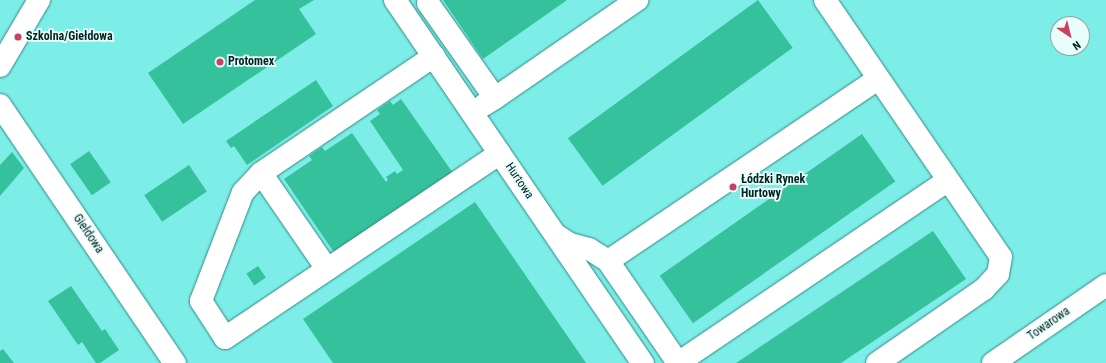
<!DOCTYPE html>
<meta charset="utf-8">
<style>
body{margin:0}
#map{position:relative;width:1106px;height:363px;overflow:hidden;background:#7dede7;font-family:"Roboto Condensed",sans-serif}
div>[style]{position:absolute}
.building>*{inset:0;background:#36c19d;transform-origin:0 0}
.roads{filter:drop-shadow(0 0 1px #318a86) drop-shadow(0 0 1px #318a86)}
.minor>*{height:22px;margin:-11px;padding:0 11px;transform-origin:11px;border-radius:11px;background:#fff}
.dots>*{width:11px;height:11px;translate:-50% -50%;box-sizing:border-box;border:2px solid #e9fdfb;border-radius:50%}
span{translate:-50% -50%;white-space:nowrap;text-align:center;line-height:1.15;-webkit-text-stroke:3.5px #e9fdfb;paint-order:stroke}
.poi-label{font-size:12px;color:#002422;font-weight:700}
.left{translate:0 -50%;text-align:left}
.street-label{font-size:12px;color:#002422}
.north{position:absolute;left:1050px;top:16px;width:40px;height:40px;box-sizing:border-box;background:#e9fdfb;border:1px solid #8ca6a4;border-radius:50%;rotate:145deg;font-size:11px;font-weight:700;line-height:16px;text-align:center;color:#002422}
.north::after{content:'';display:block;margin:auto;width:14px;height:18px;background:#cd3e5f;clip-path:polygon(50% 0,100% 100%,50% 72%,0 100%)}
</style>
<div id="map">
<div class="building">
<i style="clip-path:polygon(255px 0,314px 0,299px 9px,316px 34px,183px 124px,148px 73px)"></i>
<i style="clip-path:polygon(443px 0,567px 0,483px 59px)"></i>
<i style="left:758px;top:0;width:59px;height:235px;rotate:54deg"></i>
<i style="clip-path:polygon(316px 80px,333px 106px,247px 165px,234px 146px,231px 148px,226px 141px)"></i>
<i style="clip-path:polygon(401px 99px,453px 173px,335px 254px,284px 179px,312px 160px,309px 156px,322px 147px,325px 151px,352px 133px,386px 182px,388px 180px,386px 177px,395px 171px,397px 174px,403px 170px,370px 121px,380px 114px,377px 110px,390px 101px,393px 105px)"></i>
<i style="left:862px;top:134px;width:58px;height:247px;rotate:55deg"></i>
<i style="left:89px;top:151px;width:38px;height:23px;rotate:55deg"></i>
<i style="clip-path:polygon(12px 152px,24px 168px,0 196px,0 165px)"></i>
<i style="left:189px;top:165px;width:32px;height:54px;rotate:56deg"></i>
<i style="clip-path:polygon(475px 202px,586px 363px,333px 363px,303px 319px)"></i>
<i style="clip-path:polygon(933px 231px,966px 279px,841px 363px,736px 363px)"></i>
<i style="left:258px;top:266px;width:14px;height:14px;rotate:56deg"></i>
<i style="clip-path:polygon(71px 286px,102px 331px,105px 329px,119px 350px,100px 363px,96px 363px,82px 342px,78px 345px,48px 301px)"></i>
<i style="clip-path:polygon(3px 349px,14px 363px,0 363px,0 351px)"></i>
</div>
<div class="roads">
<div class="minor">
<i style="left:395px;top:0;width:440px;rotate:55.7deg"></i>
<i style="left:825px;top:0;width:311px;rotate:55.6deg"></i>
<i style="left:1001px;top:257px;width:17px;rotate:100deg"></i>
<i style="left:998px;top:274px;width:21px;rotate:133deg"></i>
<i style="left:984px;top:289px;width:130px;rotate:145.3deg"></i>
<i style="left:428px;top:3px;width:116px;rotate:54.8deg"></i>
<i style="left:495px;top:98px;width:13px;rotate:148deg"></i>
<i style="left:434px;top:56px;width:209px;rotate:145.9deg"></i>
<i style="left:261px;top:173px;width:26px;rotate:133deg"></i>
<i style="left:243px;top:192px;width:117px;rotate:111.1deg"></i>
<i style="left:201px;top:301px;width:44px;rotate:57deg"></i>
<i style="left:225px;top:338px;width:331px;rotate:-33.9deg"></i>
<i style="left:0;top:66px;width:77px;rotate:-59.4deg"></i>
<i style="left:495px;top:98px;width:173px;rotate:-34.6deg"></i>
<i style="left:0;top:105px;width:312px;rotate:55.9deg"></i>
<i style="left:261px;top:173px;width:116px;rotate:55.5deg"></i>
<i style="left:556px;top:235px;width:17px;rotate:33deg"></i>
<i style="left:570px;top:244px;width:20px;rotate:15deg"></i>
<i style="left:589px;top:249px;width:22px;rotate:32deg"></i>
<i style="left:608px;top:261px;width:124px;rotate:55.5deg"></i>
<i style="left:608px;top:261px;width:326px;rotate:-34deg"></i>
<i style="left:678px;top:363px;width:325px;rotate:-34.1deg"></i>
<i style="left:993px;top:363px;width:137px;rotate:-34.6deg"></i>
</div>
</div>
<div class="dots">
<i style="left:18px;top:37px;background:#cd3e5f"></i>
<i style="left:220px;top:62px;background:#cd3e5f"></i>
<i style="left:733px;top:187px;background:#cd3e5f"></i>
</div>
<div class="poi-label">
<span class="left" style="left:26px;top:37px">Szkolna/Giełdowa</span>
<span class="left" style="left:228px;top:62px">Protomex</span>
<span class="left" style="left:741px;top:187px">Łódzki Rynek<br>Hurtowy</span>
</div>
<div class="street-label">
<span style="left:519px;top:181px;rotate:56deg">Hurtowa</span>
<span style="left:88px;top:234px;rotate:56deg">Giełdowa</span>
<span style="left:1049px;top:324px;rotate:-35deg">Towarowa</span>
</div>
<div class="north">N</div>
</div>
